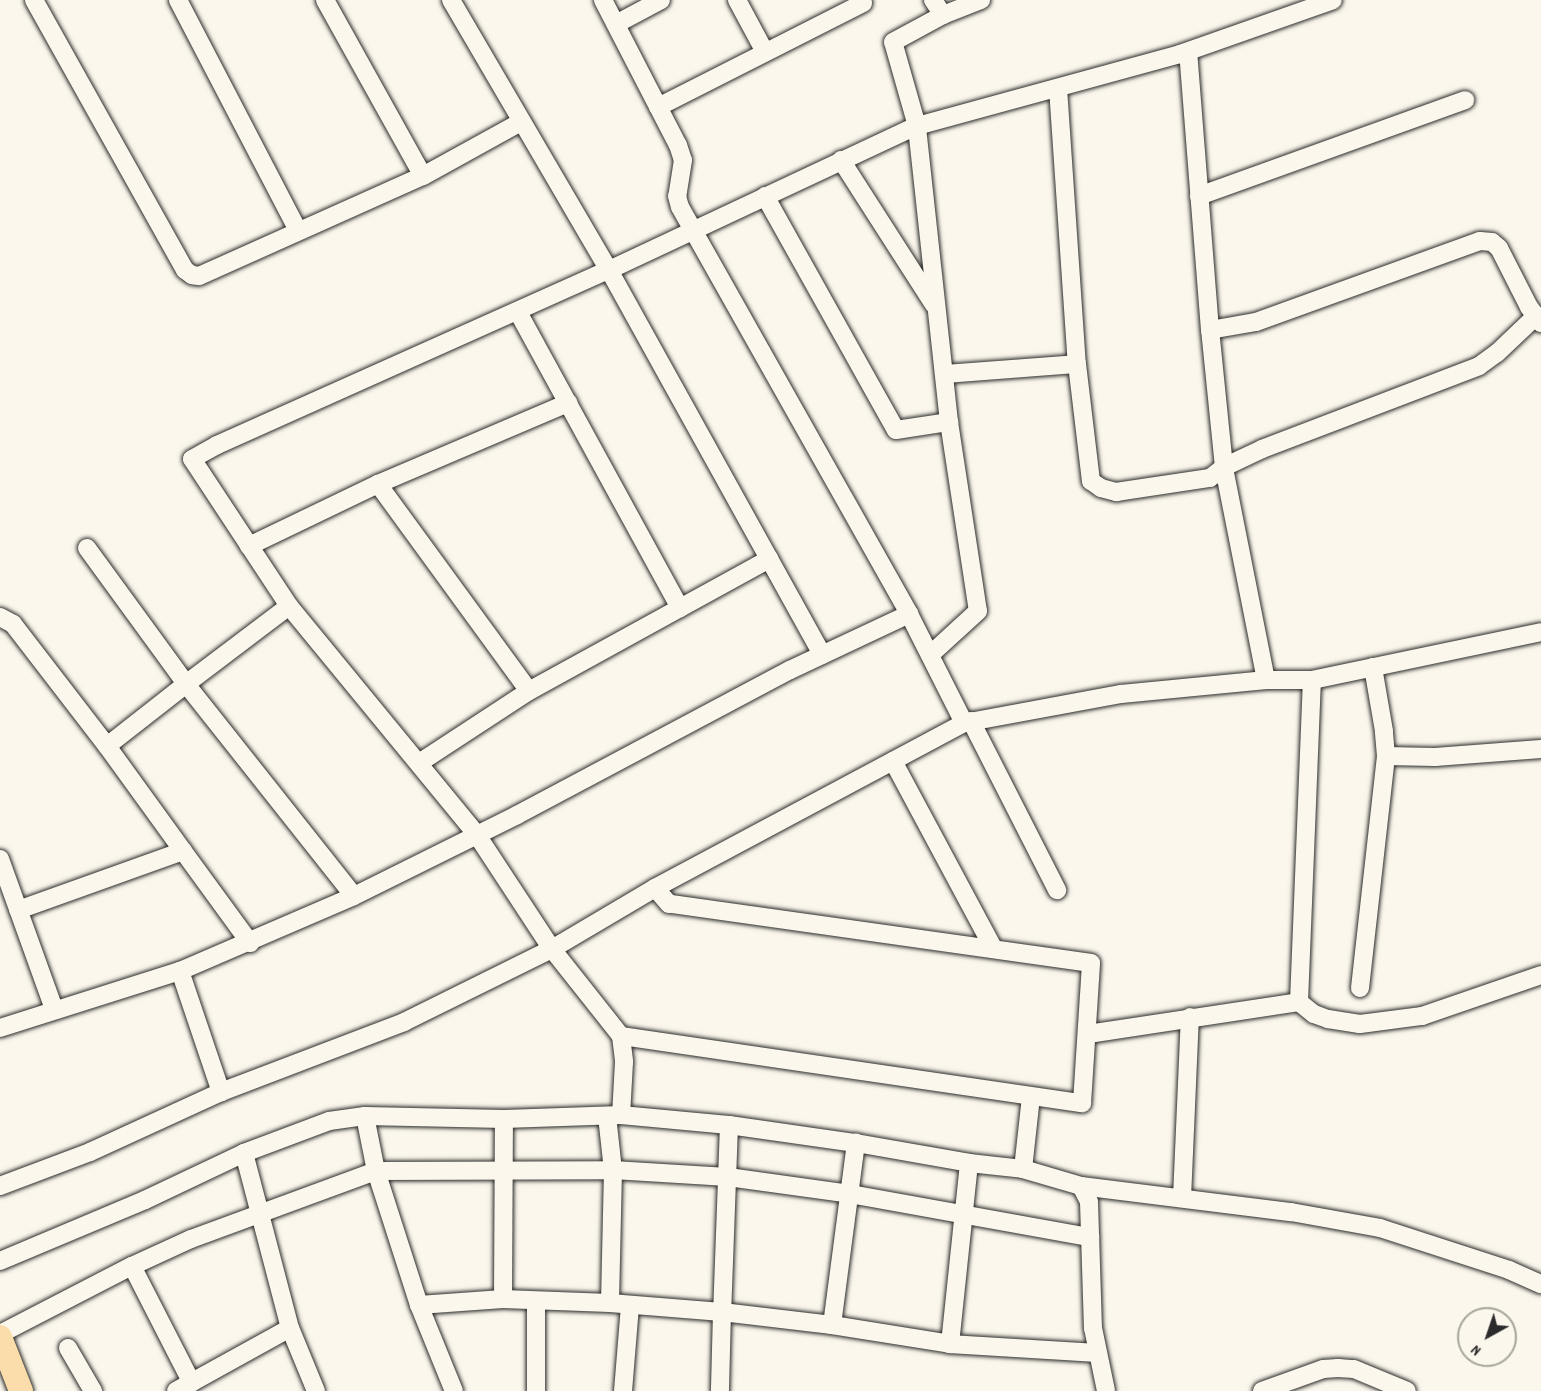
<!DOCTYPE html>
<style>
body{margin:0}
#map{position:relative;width:1541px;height:1391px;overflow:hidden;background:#fbf7ec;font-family:Dekko,sans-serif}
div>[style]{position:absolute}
.roads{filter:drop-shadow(0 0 2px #2b2b2b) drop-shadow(0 0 2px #2b2b2b)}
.minor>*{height:18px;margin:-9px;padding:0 9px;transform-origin:9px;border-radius:9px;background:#fbf7ec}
.major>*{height:24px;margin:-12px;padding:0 12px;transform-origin:12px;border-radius:12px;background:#faddab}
span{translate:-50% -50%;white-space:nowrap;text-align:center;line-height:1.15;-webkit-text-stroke:5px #fbf7ec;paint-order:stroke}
.north{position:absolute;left:1457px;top:1307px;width:60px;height:60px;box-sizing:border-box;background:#fbf7ec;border:2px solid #a8a59f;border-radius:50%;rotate:220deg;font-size:16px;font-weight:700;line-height:24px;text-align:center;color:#2b2b2b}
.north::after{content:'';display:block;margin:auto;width:21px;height:27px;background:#2b2b2b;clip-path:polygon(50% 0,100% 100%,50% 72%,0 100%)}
</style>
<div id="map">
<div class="roads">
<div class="minor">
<i style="left:34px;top:0;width:309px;rotate:60.8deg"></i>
<i style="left:185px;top:270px;width:9px;rotate:36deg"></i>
<i style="left:192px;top:275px;width:7px;rotate:8deg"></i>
<i style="left:199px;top:276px;width:245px;rotate:-24.1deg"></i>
<i style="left:423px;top:176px;width:112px;rotate:-28.9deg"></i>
<i style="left:178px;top:0;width:260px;rotate:62.5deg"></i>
<i style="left:325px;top:0;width:201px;rotate:60.9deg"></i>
<i style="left:451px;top:0;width:313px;rotate:59.7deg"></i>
<i style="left:609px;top:270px;width:440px;rotate:61deg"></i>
<i style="left:603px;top:0;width:163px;rotate:62.7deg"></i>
<i style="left:678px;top:145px;width:16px;rotate:72deg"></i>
<i style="left:683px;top:160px;width:36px;rotate:99deg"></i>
<i style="left:677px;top:196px;width:11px;rotate:75deg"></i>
<i style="left:680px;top:207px;width:467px;rotate:60.6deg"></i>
<i style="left:737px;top:0;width:59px;rotate:61.7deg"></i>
<i style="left:933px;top:0;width:18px;rotate:56deg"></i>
<i style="left:616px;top:24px;width:51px;rotate:-28.1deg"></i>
<i style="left:1058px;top:88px;width:277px;rotate:86.1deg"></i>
<i style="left:1077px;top:364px;width:118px;rotate:83.2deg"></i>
<i style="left:1091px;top:481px;width:12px;rotate:35deg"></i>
<i style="left:1101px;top:488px;width:16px;rotate:15deg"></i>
<i style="left:1116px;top:492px;width:95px;rotate:-8.5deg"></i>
<i style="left:1210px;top:478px;width:18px;rotate:-38deg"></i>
<i style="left:1224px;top:467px;width:138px;rotate:-95.8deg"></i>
<i style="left:1210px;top:330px;width:279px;rotate:-94.5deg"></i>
<i style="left:658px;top:107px;width:230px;rotate:-26.9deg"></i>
<i style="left:841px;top:160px;width:172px;rotate:57.3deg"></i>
<i style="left:765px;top:196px;width:268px;rotate:60.8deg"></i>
<i style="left:896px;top:430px;width:54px;rotate:-8.6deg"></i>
<i style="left:949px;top:422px;width:191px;rotate:81.3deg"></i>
<i style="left:978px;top:611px;width:65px;rotate:137.5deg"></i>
<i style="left:1199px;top:196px;width:283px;rotate:-19.8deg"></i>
<i style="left:1210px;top:330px;width:47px;rotate:-9.9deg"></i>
<i style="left:1256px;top:322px;width:238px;rotate:-19.9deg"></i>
<i style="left:1480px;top:241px;width:12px;rotate:5deg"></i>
<i style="left:1492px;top:242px;width:9px;rotate:41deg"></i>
<i style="left:1499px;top:248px;width:66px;rotate:63deg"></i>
<i style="left:1529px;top:307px;width:20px;rotate:53deg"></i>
<i style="left:944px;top:374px;width:133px;rotate:-4.3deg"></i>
<i style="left:949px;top:422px;width:298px;rotate:-96.2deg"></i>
<i style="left:917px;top:126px;width:273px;rotate:-15.3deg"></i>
<i style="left:1180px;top:54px;width:162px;rotate:-19.4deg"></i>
<i style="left:378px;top:484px;width:256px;rotate:53.9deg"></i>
<i style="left:529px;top:691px;width:172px;rotate:-28.8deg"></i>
<i style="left:680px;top:608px;width:337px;rotate:-118.7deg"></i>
<i style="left:249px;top:546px;width:143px;rotate:-25.7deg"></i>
<i style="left:378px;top:484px;width:207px;rotate:-23.1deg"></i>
<i style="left:87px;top:548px;width:168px;rotate:53.9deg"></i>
<i style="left:186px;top:684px;width:129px;rotate:-37.1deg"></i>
<i style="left:289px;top:606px;width:176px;rotate:-123.4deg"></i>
<i style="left:192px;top:459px;width:29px;rotate:-29deg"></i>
<i style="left:217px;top:445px;width:429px;rotate:-24.1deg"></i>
<i style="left:609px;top:270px;width:340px;rotate:-25.1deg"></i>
<i style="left:917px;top:126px;width:87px;rotate:-105.9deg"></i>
<i style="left:893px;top:42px;width:57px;rotate:-28.4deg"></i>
<i style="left:943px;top:15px;width:41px;rotate:-21.5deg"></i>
<i style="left:289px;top:606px;width:296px;rotate:50.6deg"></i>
<i style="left:477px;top:835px;width:136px;rotate:56.7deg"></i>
<i style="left:552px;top:949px;width:111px;rotate:51.6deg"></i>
<i style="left:621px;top:1036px;width:26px;rotate:83deg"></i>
<i style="left:624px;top:1062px;width:53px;rotate:93.2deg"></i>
<i style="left:680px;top:608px;width:102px;rotate:-28.8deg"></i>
<i style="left:0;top:617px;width:15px;rotate:28deg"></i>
<i style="left:13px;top:624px;width:154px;rotate:52.4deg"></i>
<i style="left:107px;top:746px;width:130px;rotate:54.1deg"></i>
<i style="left:183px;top:851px;width:175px;rotate:160.3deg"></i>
<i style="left:1266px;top:680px;width:217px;rotate:-101.2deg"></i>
<i style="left:1224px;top:467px;width:42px;rotate:-25.3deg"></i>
<i style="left:1262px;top:449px;width:232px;rotate:-20.9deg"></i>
<i style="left:1479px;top:366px;width:22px;rotate:-36deg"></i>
<i style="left:1497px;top:353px;width:54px;rotate:-43.5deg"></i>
<i style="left:971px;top:721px;width:190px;rotate:63deg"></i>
<i style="left:107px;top:746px;width:100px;rotate:-38.1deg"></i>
<i style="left:186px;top:684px;width:270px;rotate:51.6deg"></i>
<i style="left:1386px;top:756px;width:49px;rotate:1.2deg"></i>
<i style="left:1435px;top:757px;width:106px;rotate:-4.3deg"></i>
<i style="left:893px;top:761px;width:213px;rotate:61.8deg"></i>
<i style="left:419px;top:763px;width:131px;rotate:-33.2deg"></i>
<i style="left:183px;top:851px;width:114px;rotate:53.9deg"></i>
<i style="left:0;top:859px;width:159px;rotate:70.2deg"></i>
<i style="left:180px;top:971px;width:189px;rotate:-23.3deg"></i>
<i style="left:354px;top:896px;width:182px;rotate:-26.4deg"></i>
<i style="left:517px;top:815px;width:309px;rotate:-28deg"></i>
<i style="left:790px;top:670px;width:132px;rotate:-25.2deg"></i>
<i style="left:909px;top:614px;width:122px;rotate:63.2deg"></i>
<i style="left:1360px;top:988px;width:233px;rotate:-83.6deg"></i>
<i style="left:1386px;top:756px;width:25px;rotate:-95deg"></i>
<i style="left:1384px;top:731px;width:65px;rotate:-99.8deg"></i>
<i style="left:1299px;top:1002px;width:19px;rotate:39deg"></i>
<i style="left:1314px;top:1014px;width:15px;rotate:20deg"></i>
<i style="left:1328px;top:1019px;width:32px;rotate:9deg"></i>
<i style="left:1360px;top:1024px;width:63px;rotate:-7.4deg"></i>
<i style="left:1422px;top:1016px;width:126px;rotate:-19deg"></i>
<i style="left:0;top:1028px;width:189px;rotate:-17.6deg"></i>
<i style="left:180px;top:971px;width:128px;rotate:71.3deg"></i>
<i style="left:1088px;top:1034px;width:213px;rotate:-8.6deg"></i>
<i style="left:1299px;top:1002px;width:322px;rotate:-87.7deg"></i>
<i style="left:621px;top:1036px;width:466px;rotate:8.3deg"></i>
<i style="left:1082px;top:1103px;width:140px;rotate:-86.3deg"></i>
<i style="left:1091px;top:963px;width:426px;rotate:-172deg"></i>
<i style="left:669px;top:904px;width:21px;rotate:-131deg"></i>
<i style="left:365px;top:1116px;width:56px;rotate:78.7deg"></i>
<i style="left:376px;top:1171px;width:141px;rotate:72.2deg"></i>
<i style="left:419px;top:1305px;width:93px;rotate:67.9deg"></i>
<i style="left:607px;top:1116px;width:54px;rotate:83.7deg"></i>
<i style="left:613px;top:1170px;width:133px;rotate:91.3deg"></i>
<i style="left:729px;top:1125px;width:187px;rotate:92.1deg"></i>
<i style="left:722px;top:1312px;width:111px;rotate:6.7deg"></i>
<i style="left:832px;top:1325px;width:120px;rotate:9.1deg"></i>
<i style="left:950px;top:1344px;width:182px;rotate:-84deg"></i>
<i style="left:244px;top:1153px;width:181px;rotate:75.3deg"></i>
<i style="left:290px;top:1328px;width:68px;rotate:67.6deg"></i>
<i style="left:1023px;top:1169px;width:73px;rotate:-83.7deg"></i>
<i style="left:0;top:1186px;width:96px;rotate:-20.7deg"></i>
<i style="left:90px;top:1152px;width:144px;rotate:-24.6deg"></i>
<i style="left:221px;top:1092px;width:196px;rotate:-20.9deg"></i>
<i style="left:404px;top:1022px;width:165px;rotate:-26.3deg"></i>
<i style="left:552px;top:949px;width:120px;rotate:-30.6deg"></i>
<i style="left:655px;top:888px;width:350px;rotate:-28.1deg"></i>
<i style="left:964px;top:723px;width:160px;rotate:-10.5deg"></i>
<i style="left:1121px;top:694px;width:146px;rotate:-5.5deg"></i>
<i style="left:1266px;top:680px;width:46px"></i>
<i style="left:1312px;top:680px;width:234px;rotate:-11.8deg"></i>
<i style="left:1081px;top:1186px;width:18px;rotate:63deg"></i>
<i style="left:1089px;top:1202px;width:126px;rotate:88.2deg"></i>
<i style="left:1093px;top:1328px;width:64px;rotate:78.3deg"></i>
<i style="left:1182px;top:1198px;width:181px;rotate:-87.5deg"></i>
<i style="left:0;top:1261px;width:157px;rotate:-22.8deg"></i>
<i style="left:145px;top:1200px;width:110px;rotate:-25.4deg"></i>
<i style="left:244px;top:1153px;width:91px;rotate:-20.6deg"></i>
<i style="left:329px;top:1121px;width:36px;rotate:-8deg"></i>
<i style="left:365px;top:1116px;width:139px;rotate:1.2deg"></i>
<i style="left:504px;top:1119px;width:117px;rotate:-2deg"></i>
<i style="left:621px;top:1115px;width:108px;rotate:5.3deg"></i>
<i style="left:729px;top:1125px;width:128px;rotate:8.1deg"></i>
<i style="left:856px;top:1143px;width:115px;rotate:10deg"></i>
<i style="left:969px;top:1163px;width:54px;rotate:6.3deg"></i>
<i style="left:1023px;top:1169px;width:60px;rotate:16.3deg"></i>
<i style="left:1081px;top:1186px;width:212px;rotate:7.1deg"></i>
<i style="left:1291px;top:1212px;width:90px;rotate:10.2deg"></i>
<i style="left:1380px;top:1228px;width:136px;rotate:18deg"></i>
<i style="left:1509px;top:1270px;width:35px;rotate:24deg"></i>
<i style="left:132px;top:1266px;width:131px;rotate:62.9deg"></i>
<i style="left:503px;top:1299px;width:180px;rotate:-89.7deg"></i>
<i style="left:419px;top:1305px;width:84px;rotate:-4.1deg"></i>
<i style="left:503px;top:1299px;width:107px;rotate:2.1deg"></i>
<i style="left:610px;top:1303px;width:112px;rotate:4.6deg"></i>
<i style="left:722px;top:1312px;width:79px;rotate:91.5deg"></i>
<i style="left:832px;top:1325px;width:184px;rotate:-82.5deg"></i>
<i style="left:0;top:1334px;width:148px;rotate:-27.3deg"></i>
<i style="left:132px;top:1266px;width:65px;rotate:-24.6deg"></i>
<i style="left:191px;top:1239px;width:197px;rotate:-20.2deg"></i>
<i style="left:376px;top:1171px;width:237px;rotate:-0.2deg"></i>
<i style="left:613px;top:1170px;width:115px;rotate:3.5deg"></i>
<i style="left:728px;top:1177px;width:123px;rotate:7.9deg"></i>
<i style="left:850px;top:1194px;width:244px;rotate:10.2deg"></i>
<i style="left:950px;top:1344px;width:147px;rotate:3.5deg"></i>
<i style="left:68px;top:1348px;width:50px;rotate:59.8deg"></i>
<i style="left:176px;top:1391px;width:130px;rotate:-28.9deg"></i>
<i style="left:536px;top:1391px;width:90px;rotate:-90deg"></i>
<i style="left:623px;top:1391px;width:86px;rotate:-85.3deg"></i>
<i style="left:1262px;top:1391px;width:65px;rotate:-19.8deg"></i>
<i style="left:1323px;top:1369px;width:15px;rotate:-4deg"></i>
<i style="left:1338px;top:1368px;width:16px;rotate:4deg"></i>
<i style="left:1354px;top:1369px;width:57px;rotate:22.5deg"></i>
</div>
<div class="major">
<i style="left:0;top:1337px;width:58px;rotate:68.7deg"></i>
</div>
</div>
<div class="north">N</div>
</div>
